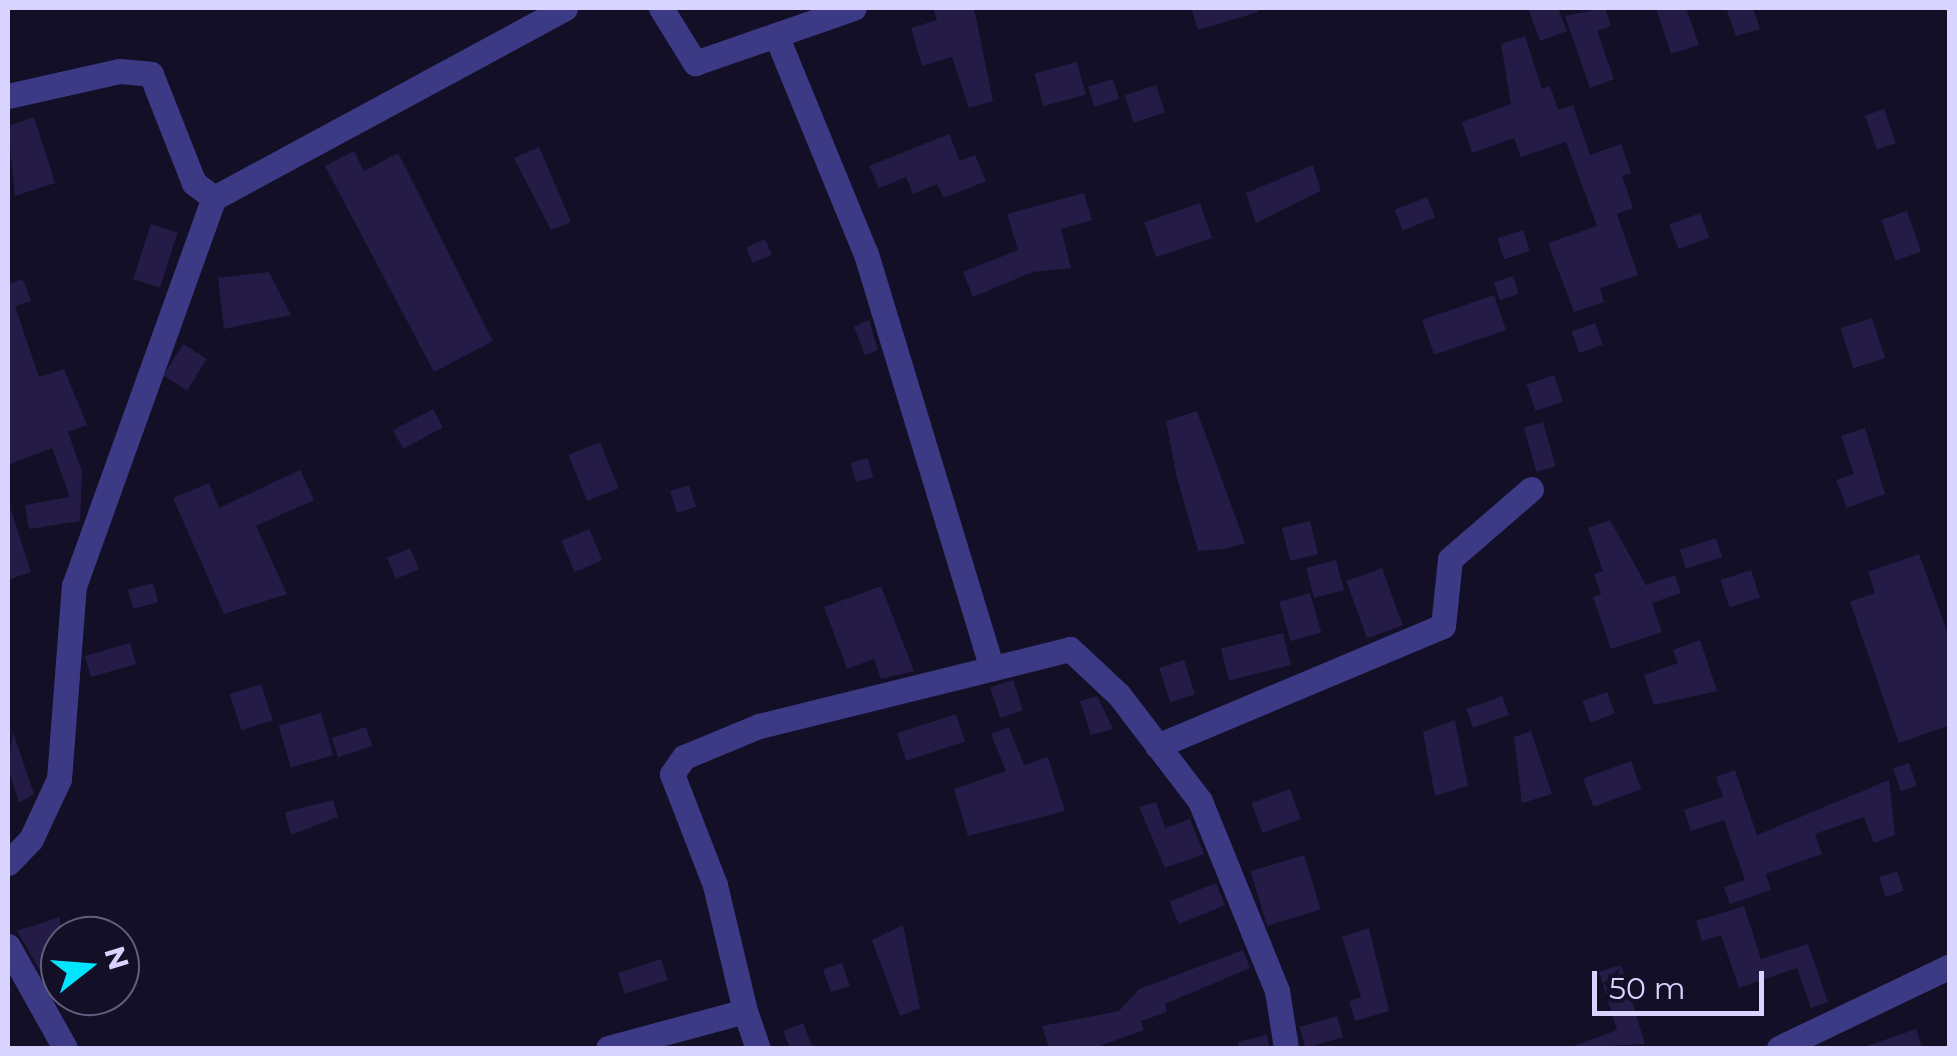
<!DOCTYPE html>
<style>
body{margin:0}
#map{position:relative;width:1957px;height:1056px;overflow:hidden;background:#130f26;font-family:Montserrat,sans-serif}
div>[style]{position:absolute}
.building>*{inset:0;background:#241b47;transform-origin:0 0}
.minor>*{height:25px;margin:-12.5px;padding:0 12.5px;transform-origin:12.5px;border-radius:12.5px;background:#3d3a85}
span{translate:-50% -50%;white-space:nowrap;text-align:center;line-height:1.15;-webkit-text-stroke:9px #130f26;paint-order:stroke}
.frame{position:absolute;inset:0;border:10px solid #d9d4ff;pointer-events:none}
.north{position:absolute;left:40px;top:916px;width:100px;height:100px;box-sizing:border-box;background:#130f26;border:2px solid #625e7d;border-radius:50%;rotate:73deg;font-size:28px;font-weight:700;line-height:40px;text-align:center;color:#d9d4ff}
.north::after{content:'';display:block;margin:auto;width:35px;height:45px;background:#00e5ff;clip-path:polygon(50% 0,100% 100%,50% 72%,0 100%)}
.scale{position:absolute;left:1592px;top:971px;width:172px;height:45px;box-sizing:border-box;border:5px solid #d9d4ff;border-top:0;padding-left:12px;font-size:30px;line-height:35px;white-space:nowrap;color:#d9d4ff;-webkit-text-stroke:8px #130f26;paint-order:stroke}
</style>
<div id="map">
<div class="building">
<i style="clip-path:polygon(933px 8px,974px 8px,993px 101px,969px 108px,952px 57px,922px 66px,911px 28px,937px 20px)"></i>
<i style="clip-path:polygon(1191px 8px,1258px 8px,1258px 12px,1198px 30px)"></i>
<i style="clip-path:polygon(1528px 8px,1558px 8px,1567px 31px,1540px 41px)"></i>
<i style="clip-path:polygon(1605px 8px,1611px 26px,1597px 31px,1614px 79px,1590px 88px,1565px 16px)"></i>
<i style="clip-path:polygon(1656px 8px,1686px 8px,1699px 45px,1671px 54px)"></i>
<i style="clip-path:polygon(1726px 8px,1753px 8px,1760px 29px,1736px 36px)"></i>
<i style="clip-path:polygon(1525px 36px,1542px 89px,1550px 86px,1558px 110px,1573px 105px,1590px 155px,1621px 144px,1631px 173px,1622px 176px,1633px 208px,1617px 214px,1638px 275px,1600px 288px,1604px 302px,1574px 312px,1548px 243px,1597px 226px,1566px 142px,1521px 157px,1514px 138px,1472px 153px,1462px 122px,1511px 104px,1501px 44px)"></i>
<i style="left:1077px;top:62px;width:34px;height:44px;rotate:75deg"></i>
<i style="left:1113px;top:79px;width:21px;height:26px;rotate:73deg"></i>
<i style="left:1156px;top:85px;width:29px;height:33px;rotate:72deg"></i>
<i style="left:1884px;top:109px;width:36px;height:20px;rotate:71deg"></i>
<i style="clip-path:polygon(34px 117px,55px 183px,15px 196px,8px 126px)"></i>
<i style="clip-path:polygon(949px 134px,960px 161px,975px 155px,986px 181px,944px 198px,937px 184px,913px 194px,906px 177px,879px 188px,869px 166px)"></i>
<i style="clip-path:polygon(539px 147px,571px 222px,551px 230px,514px 158px)"></i>
<i style="clip-path:polygon(354px 151px,364px 171px,398px 153px,493px 341px,434px 372px,325px 166px)"></i>
<i style="clip-path:polygon(1313px 165px,1321px 191px,1256px 223px,1246px 193px)"></i>
<i style="clip-path:polygon(1084px 193px,1092px 220px,1061px 229px,1071px 268px,1032px 272px,973px 297px,963px 272px,1018px 250px,1007px 214px)"></i>
<i style="left:1427px;top:197px;width:22px;height:35px;rotate:68deg"></i>
<i style="left:1200px;top:203px;width:37px;height:59px;rotate:71deg"></i>
<i style="left:1907px;top:211px;width:43px;height:27px;rotate:71deg"></i>
<i style="left:1700px;top:213px;width:26px;height:33px;rotate:69deg"></i>
<i style="left:151px;top:224px;width:28px;height:58px;rotate:18deg"></i>
<i style="left:1523px;top:230px;width:22px;height:27px;rotate:72deg"></i>
<i style="left:765px;top:239px;width:17px;height:21px;rotate:66deg"></i>
<i style="clip-path:polygon(269px 272px,291px 315px,224px 329px,218px 278px)"></i>
<i style="left:1513px;top:276px;width:19px;height:20px;rotate:72deg"></i>
<i style="clip-path:polygon(23px 279px,31px 301px,15px 306px,39px 377px,64px 369px,87px 425px,68px 432px,82px 471px,80px 521px,29px 529px,25px 505px,70px 497px,52px 448px,8px 465px,8px 284px)"></i>
<i style="left:1494px;top:295px;width:37px;height:76px;rotate:71deg"></i>
<i style="left:1872px;top:318px;width:42px;height:33px;rotate:72deg"></i>
<i style="clip-path:polygon(869px 320px,878px 350px,865px 355px,854px 327px)"></i>
<i style="left:1595px;top:323px;width:23px;height:25px;rotate:70deg"></i>
<i style="left:183px;top:344px;width:28px;height:37px;rotate:32deg"></i>
<i style="left:1554px;top:375px;width:28px;height:29px;rotate:71deg"></i>
<i style="left:433px;top:409px;width:21px;height:45px;rotate:62deg"></i>
<i style="clip-path:polygon(1197px 411px,1245px 543px,1224px 549px,1198px 551px,1177px 478px,1166px 421px)"></i>
<i style="left:1543px;top:422px;width:46px;height:20px;rotate:74deg"></i>
<i style="clip-path:polygon(1865px 428px,1885px 494px,1847px 508px,1836px 480px,1854px 474px,1841px 436px)"></i>
<i style="left:600px;top:442px;width:50px;height:34px;rotate:68deg"></i>
<i style="left:868px;top:458px;width:20px;height:18px;rotate:75deg"></i>
<i style="clip-path:polygon(300px 470px,314px 500px,256px 526px,287px 594px,224px 614px,173px 498px,209px 483px,219px 508px)"></i>
<i style="left:689px;top:485px;width:23px;height:20px;rotate:72deg"></i>
<i style="clip-path:polygon(11px 510px,31px 572px,8px 580px,8px 511px)"></i>
<i style="clip-path:polygon(1610px 520px,1646px 585px,1675px 575px,1681px 593px,1652px 603px,1662px 632px,1611px 649px,1593px 597px,1601px 594px,1594px 574px,1603px 571px,1588px 528px)"></i>
<i style="left:1310px;top:521px;width:34px;height:29px;rotate:76deg"></i>
<i style="left:589px;top:529px;width:34px;height:30px;rotate:67deg"></i>
<i style="left:1716px;top:538px;width:20px;height:38px;rotate:72deg"></i>
<i style="left:410px;top:548px;width:23px;height:25px;rotate:67deg"></i>
<i style="clip-path:polygon(1919px 554px,1950px 640px,1950px 725px,1899px 743px,1850px 602px,1875px 593px,1868px 572px)"></i>
<i style="left:1336px;top:560px;width:31px;height:31px;rotate:75deg"></i>
<i style="left:1382px;top:568px;width:61px;height:38px;rotate:70deg"></i>
<i style="left:1751px;top:570px;width:29px;height:32px;rotate:72deg"></i>
<i style="left:153px;top:583px;width:20px;height:26px;rotate:75deg"></i>
<i style="clip-path:polygon(881px 586px,914px 671px,881px 679px,874px 659px,847px 669px,824px 607px)"></i>
<i style="left:1310px;top:593px;width:41px;height:32px;rotate:74deg"></i>
<i style="left:1283px;top:633px;width:33px;height:64px;rotate:76deg"></i>
<i style="clip-path:polygon(1700px 640px,1717px 691px,1654px 705px,1644px 675px,1678px 663px,1673px 650px)"></i>
<i style="left:130px;top:643px;width:22px;height:47px;rotate:74deg"></i>
<i style="left:1184px;top:660px;width:36px;height:26px;rotate:72deg"></i>
<i style="left:1013px;top:680px;width:32px;height:24px;rotate:72deg"></i>
<i style="left:261px;top:684px;width:38px;height:33px;rotate:72deg"></i>
<i style="left:1607px;top:692px;width:23px;height:26px;rotate:70deg"></i>
<i style="clip-path:polygon(1097px 696px,1113px 729px,1091px 735px,1080px 701px)"></i>
<i style="left:1502px;top:696px;width:20px;height:38px;rotate:70deg"></i>
<i style="left:321px;top:713px;width:44px;height:44px;rotate:74deg"></i>
<i style="left:956px;top:714px;width:29px;height:62px;rotate:72deg"></i>
<i style="clip-path:polygon(1455px 720px,1468px 786px,1435px 796px,1423px 732px)"></i>
<i style="left:366px;top:727px;width:20px;height:36px;rotate:72deg"></i>
<i style="clip-path:polygon(1009px 727px,1024px 765px,1048px 757px,1065px 811px,968px 836px,954px 789px,1006px 771px,991px 734px)"></i>
<i style="clip-path:polygon(1531px 731px,1552px 794px,1522px 803px,1514px 737px)"></i>
<i style="clip-path:polygon(13px 732px,34px 794px,19px 803px,8px 768px)"></i>
<i style="left:1631px;top:761px;width:30px;height:51px;rotate:70deg"></i>
<i style="left:1909px;top:763px;width:24px;height:17px;rotate:71deg"></i>
<i style="clip-path:polygon(1735px 770px,1757px 835px,1889px 780px,1895px 835px,1874px 843px,1864px 817px,1815px 834px,1822px 854px,1766px 874px,1771px 890px,1730px 904px,1724px 887px,1745px 880px,1724px 820px,1691px 831px,1684px 810px,1723px 797px,1716px 777px)"></i>
<i style="left:1290px;top:789px;width:32px;height:41px;rotate:70deg"></i>
<i style="clip-path:polygon(333px 800px,338px 817px,291px 835px,285px 812px)"></i>
<i style="clip-path:polygon(1156px 802px,1165px 828px,1190px 819px,1204px 854px,1165px 868px,1139px 807px)"></i>
<i style="left:1304px;top:855px;width:57px;height:56px;rotate:73deg"></i>
<i style="left:1897px;top:871px;width:21px;height:19px;rotate:71deg"></i>
<i style="left:1216px;top:883px;width:24px;height:50px;rotate:68deg"></i>
<i style="clip-path:polygon(1744px 906px,1761px 959px,1808px 944px,1828px 1002px,1811px 1008px,1797px 968px,1739px 988px,1721px 935px,1702px 941px,1696px 921px)"></i>
<i style="clip-path:polygon(60px 917px,60px 983px,49px 986px,17px 931px)"></i>
<i style="clip-path:polygon(903px 925px,920px 1008px,900px 1016px,872px 940px)"></i>
<i style="clip-path:polygon(1369px 928px,1389px 1011px,1355px 1021px,1349px 1001px,1361px 997px,1342px 937px)"></i>
<i style="clip-path:polygon(1243px 950px,1250px 968px,1165px 1004px,1167px 1012px,1141px 1021px,1144px 1030px,1094px 1048px,1049px 1048px,1042px 1026px,1119px 1011px,1139px 989px)"></i>
<i style="left:661px;top:959px;width:22px;height:45px;rotate:72deg"></i>
<i style="left:842px;top:963px;width:24px;height:20px;rotate:71deg"></i>
<i style="clip-path:polygon(1621px 965px,1645px 1044px,1569px 1048px,1617px 1030px,1599px 972px)"></i>
<i style="left:1337px;top:1016px;width:22px;height:39px;rotate:74deg"></i>
<i style="clip-path:polygon(803px 1023px,813px 1048px,790px 1048px,783px 1031px)"></i>
<i style="clip-path:polygon(1916px 1029px,1922px 1048px,1868px 1048px,1867px 1046px)"></i>
<i style="clip-path:polygon(1267px 1035px,1270px 1048px,1239px 1048px,1238px 1042px)"></i>
</div>
<div class="minor">
<i style="left:661px;top:8px;width:65px;rotate:58.3deg"></i>
<i style="left:695px;top:63px;width:168px;rotate:-19.1deg"></i>
<i style="left:776px;top:35px;width:237px;rotate:67.7deg"></i>
<i style="left:866px;top:254px;width:433px;rotate:73.1deg"></i>
<i style="left:8px;top:96px;width:114px;rotate:-12.7deg"></i>
<i style="left:119px;top:71px;width:32px;rotate:5deg"></i>
<i style="left:151px;top:74px;width:117px;rotate:68.5deg"></i>
<i style="left:194px;top:183px;width:25px;rotate:37deg"></i>
<i style="left:214px;top:198px;width:399px;rotate:-28.4deg"></i>
<i style="left:1157px;top:746px;width:310px;rotate:-22.8deg"></i>
<i style="left:1443px;top:626px;width:67px;rotate:-84deg"></i>
<i style="left:1450px;top:559px;width:107px;rotate:-40.8deg"></i>
<i style="left:8px;top:863px;width:33px;rotate:-46deg"></i>
<i style="left:31px;top:839px;width:66px;rotate:-65deg"></i>
<i style="left:59px;top:779px;width:194px;rotate:-85.6deg"></i>
<i style="left:74px;top:586px;width:412px;rotate:-70.2deg"></i>
<i style="left:8px;top:946px;width:117px;rotate:60.8deg"></i>
<i style="left:745px;top:1011px;width:130px;rotate:-103.4deg"></i>
<i style="left:715px;top:885px;width:119px;rotate:-111.2deg"></i>
<i style="left:672px;top:774px;width:21px;rotate:-55deg"></i>
<i style="left:684px;top:757px;width:81px;rotate:-22.5deg"></i>
<i style="left:759px;top:726px;width:320px;rotate:-13.9deg"></i>
<i style="left:1070px;top:649px;width:67px;rotate:43.2deg"></i>
<i style="left:1119px;top:695px;width:133px;rotate:52.6deg"></i>
<i style="left:1200px;top:801px;width:205px;rotate:67.9deg"></i>
<i style="left:1277px;top:991px;width:58px;rotate:81deg"></i>
<i style="left:608px;top:1048px;width:142px;rotate:-15.1deg"></i>
<i style="left:745px;top:1011px;width:39px;rotate:71deg"></i>
<i style="left:1779px;top:1048px;width:190px;rotate:-25.6deg"></i>
</div>
<div class="frame"></div>
<div class="north">N</div>
<div class="scale">50 m</div>
</div>
